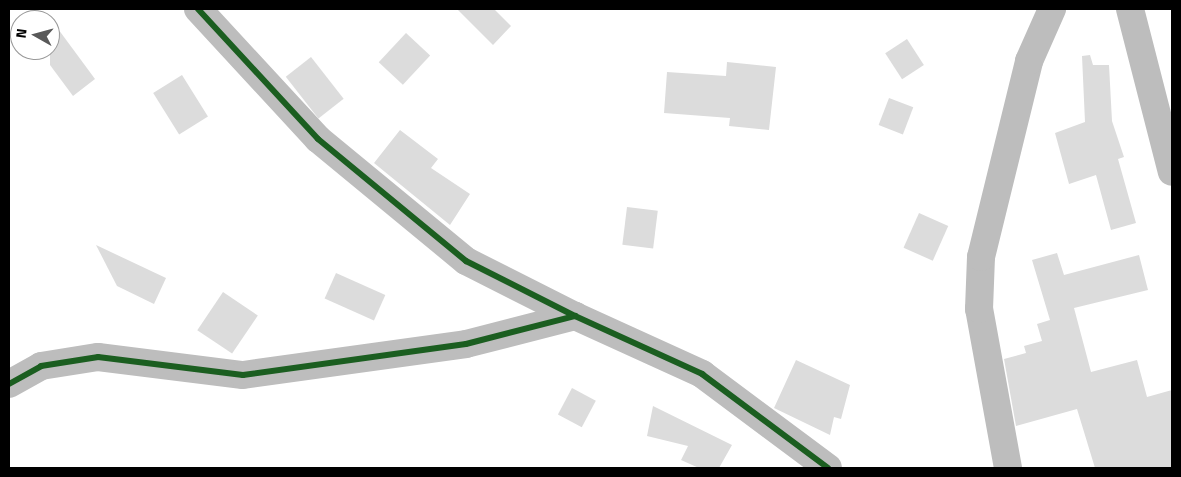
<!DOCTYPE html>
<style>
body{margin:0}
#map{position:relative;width:1181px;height:477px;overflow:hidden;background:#fff;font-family:"Titillium Web",sans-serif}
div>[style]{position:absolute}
.building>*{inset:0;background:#dcdcdc;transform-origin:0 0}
.minor>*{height:28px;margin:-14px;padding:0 14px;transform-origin:14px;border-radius:14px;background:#bdbdbd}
.cycleway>*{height:6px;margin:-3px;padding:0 3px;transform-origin:3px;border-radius:3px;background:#1b5e20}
span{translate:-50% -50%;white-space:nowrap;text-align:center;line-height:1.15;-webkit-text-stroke:4.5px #fff;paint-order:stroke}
.frame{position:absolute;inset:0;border:10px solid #000;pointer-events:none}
.north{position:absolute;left:10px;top:10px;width:50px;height:50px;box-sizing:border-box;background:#fff;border:1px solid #999;border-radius:50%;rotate:277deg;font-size:14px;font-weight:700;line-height:20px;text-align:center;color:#000}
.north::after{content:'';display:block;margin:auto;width:18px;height:22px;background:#595959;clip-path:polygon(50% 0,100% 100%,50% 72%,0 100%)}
</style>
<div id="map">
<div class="building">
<i style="clip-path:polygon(457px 9px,494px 9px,511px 26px,493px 45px)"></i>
<i style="clip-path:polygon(50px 18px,95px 79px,73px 96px,50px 65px)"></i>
<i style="left:406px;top:33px;width:33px;height:40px;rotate:43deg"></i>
<i style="left:907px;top:39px;width:31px;height:26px;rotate:57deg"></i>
<i style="clip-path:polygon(1090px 55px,1093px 65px,1109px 65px,1112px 121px,1124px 157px,1118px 159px,1136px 223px,1111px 230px,1096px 175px,1069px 184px,1055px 133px,1085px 122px,1082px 56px)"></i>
<i style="left:311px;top:57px;width:53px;height:32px;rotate:52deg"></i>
<i style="clip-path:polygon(727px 62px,776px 67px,769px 130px,729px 126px,730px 118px,664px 113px,667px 72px,726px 76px)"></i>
<i style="left:182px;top:75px;width:49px;height:34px;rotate:58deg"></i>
<i style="left:889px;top:98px;width:26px;height:29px;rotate:21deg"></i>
<i style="clip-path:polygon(400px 130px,438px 159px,431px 168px,470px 194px,450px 225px,374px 163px)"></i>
<i style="left:627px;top:207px;width:31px;height:38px;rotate:7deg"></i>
<i style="left:919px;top:213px;width:32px;height:38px;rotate:24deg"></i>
<i style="clip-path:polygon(96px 245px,166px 278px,154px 304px,117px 286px)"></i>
<i style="clip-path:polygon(1057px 253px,1064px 275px,1139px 255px,1148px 290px,1074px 308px,1091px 372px,1137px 360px,1147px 397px,1172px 390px,1172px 468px,1095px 468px,1077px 409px,1016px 426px,1004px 359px,1026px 353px,1024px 346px,1042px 341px,1037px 324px,1050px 320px,1032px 260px)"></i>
<i style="left:336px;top:273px;width:54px;height:28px;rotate:24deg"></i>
<i style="left:223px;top:292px;width:42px;height:46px;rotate:34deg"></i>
<i style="clip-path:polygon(796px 360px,850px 385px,841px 419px,834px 417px,830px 435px,774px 408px)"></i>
<i style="left:572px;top:388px;width:27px;height:30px;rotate:28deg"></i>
<i style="clip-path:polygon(653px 406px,732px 445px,719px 468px,699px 468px,681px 460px,688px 446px,647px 436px)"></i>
</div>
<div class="minor">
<i style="left:198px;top:9px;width:177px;rotate:47.3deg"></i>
<i style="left:318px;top:139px;width:192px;rotate:39.5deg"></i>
<i style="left:466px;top:261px;width:122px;rotate:26.8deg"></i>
<i style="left:575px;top:316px;width:140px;rotate:24.5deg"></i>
<i style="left:702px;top:374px;width:157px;rotate:36.7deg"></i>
<i style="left:1130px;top:9px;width:168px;rotate:75.6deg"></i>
<i style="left:9px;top:384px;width:37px;rotate:-29deg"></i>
<i style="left:41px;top:366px;width:58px;rotate:-9deg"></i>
<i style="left:98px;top:357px;width:146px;rotate:7.1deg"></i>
<i style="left:243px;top:375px;width:225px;rotate:-7.9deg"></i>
<i style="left:466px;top:344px;width:113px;rotate:-14.4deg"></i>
<i style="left:1008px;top:468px;width:162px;rotate:-100.3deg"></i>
<i style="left:979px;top:309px;width:52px;rotate:-87.8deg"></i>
<i style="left:981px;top:257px;width:202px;rotate:-76.2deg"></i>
<i style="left:1029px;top:61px;width:57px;rotate:-66.1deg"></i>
</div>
<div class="cycleway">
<i style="left:198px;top:9px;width:177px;rotate:47.3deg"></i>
<i style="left:318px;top:139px;width:192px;rotate:39.5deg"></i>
<i style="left:466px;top:261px;width:122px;rotate:26.8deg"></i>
<i style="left:575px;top:316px;width:140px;rotate:24.5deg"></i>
<i style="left:702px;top:374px;width:157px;rotate:36.7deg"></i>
<i style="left:9px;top:384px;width:37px;rotate:-29deg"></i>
<i style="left:41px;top:366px;width:58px;rotate:-9deg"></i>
<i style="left:98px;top:357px;width:146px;rotate:7.1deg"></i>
<i style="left:243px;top:375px;width:225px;rotate:-7.9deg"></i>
<i style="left:466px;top:344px;width:113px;rotate:-14.4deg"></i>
</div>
<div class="frame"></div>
<div class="north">N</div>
</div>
